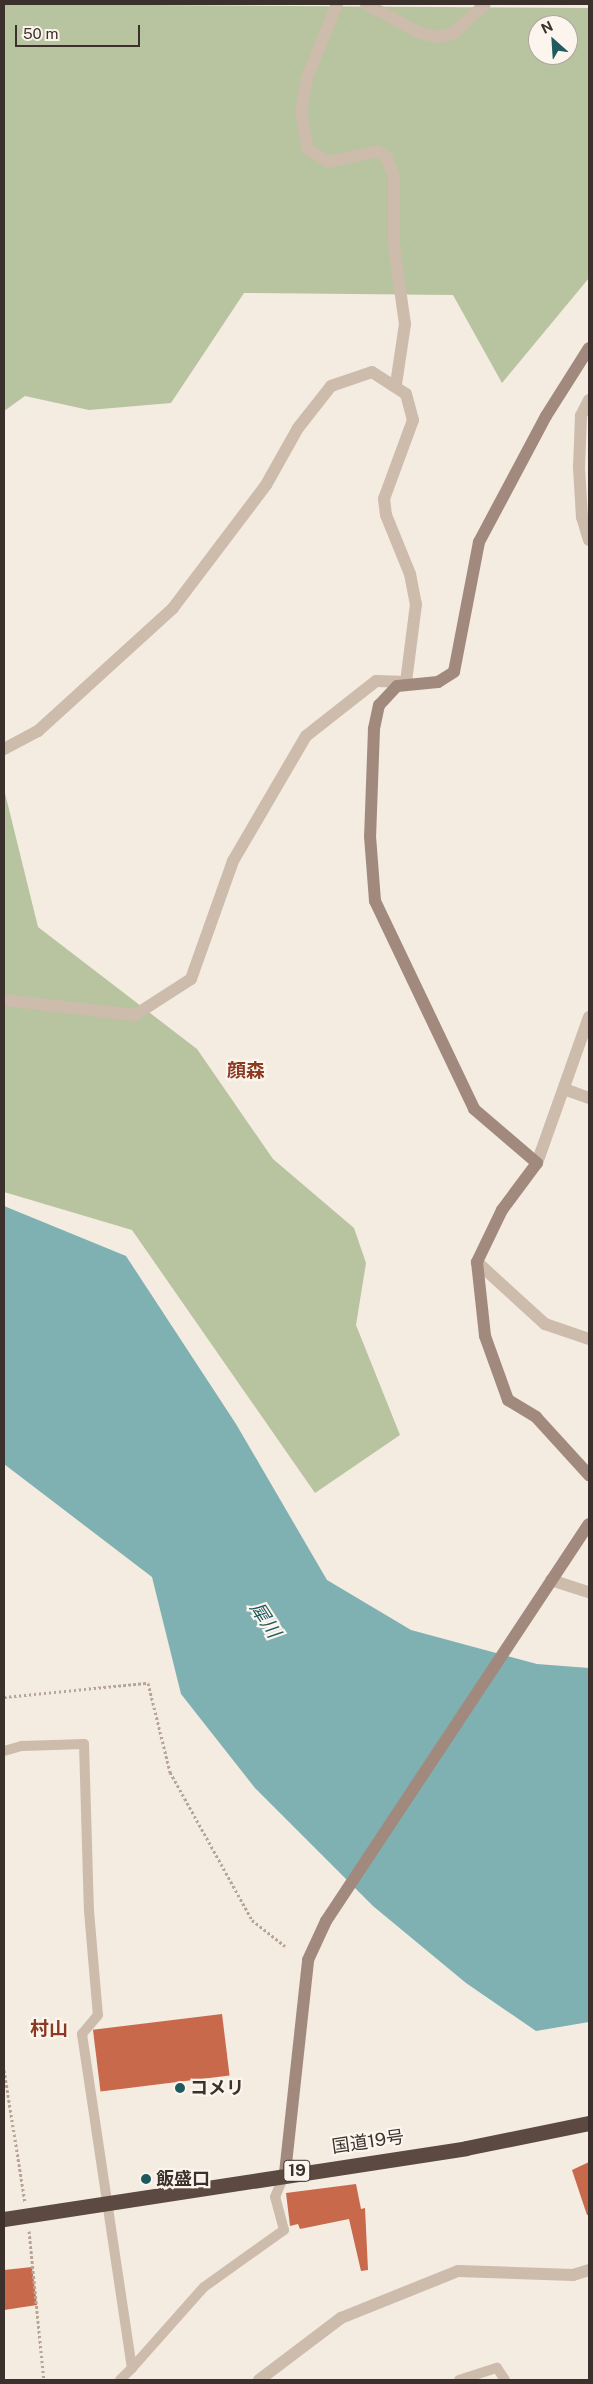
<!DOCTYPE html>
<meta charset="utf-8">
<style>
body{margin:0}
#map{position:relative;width:593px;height:2384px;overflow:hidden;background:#f4ebe1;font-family:"Public Sans","Noto Sans JP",sans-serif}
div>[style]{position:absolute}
.green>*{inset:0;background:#b8c4a0}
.water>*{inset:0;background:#7fb0b2}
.building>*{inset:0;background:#c8694b;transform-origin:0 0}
.path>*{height:3px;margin-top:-1.5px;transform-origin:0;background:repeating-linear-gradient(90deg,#b9a596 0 2.5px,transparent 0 5px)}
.lane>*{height:10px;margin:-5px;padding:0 5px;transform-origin:5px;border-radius:5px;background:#cdbbac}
.street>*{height:12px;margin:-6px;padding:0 6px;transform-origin:6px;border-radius:6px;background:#cdbbac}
.secondary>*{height:12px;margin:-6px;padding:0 6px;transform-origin:6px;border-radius:6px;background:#a18a7d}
.highway>*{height:15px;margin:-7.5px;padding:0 7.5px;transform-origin:7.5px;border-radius:7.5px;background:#5c4a42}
.dots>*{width:14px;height:14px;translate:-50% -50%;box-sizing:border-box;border:2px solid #fbf5ee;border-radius:50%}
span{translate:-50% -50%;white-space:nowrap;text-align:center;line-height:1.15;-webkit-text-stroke:4.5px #fbf5ee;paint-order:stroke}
.shield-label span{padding:1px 4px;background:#fbf5ee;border:1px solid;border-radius:4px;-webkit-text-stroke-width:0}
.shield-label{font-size:16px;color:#3b302b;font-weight:700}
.poi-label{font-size:18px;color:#3b302b;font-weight:700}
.left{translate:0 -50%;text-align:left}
.street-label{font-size:18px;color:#3b302b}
.neighbourhood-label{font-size:19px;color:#8c3b22;font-weight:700}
.water-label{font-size:19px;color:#1f5a5e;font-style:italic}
.frame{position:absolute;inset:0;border:5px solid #3b302b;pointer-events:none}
.north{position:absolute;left:528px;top:15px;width:50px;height:50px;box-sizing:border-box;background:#fbf5ee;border:1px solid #aea6a0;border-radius:50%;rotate:334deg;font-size:14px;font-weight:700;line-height:20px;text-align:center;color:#3b302b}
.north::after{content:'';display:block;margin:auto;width:18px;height:22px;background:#1f5a5e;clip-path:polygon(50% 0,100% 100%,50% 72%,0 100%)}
.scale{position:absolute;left:15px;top:25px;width:125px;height:22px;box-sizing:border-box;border:2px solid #3b302b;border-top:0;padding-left:6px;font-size:15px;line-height:18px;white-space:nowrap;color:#3b302b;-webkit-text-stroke:4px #fbf5ee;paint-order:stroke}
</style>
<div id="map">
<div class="green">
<i style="clip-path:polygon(evenodd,4px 4px,589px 8px,589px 278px,502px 383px,453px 295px,244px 293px,171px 403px,89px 410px,25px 396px,4px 411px,4px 4px,538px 25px,568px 25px,568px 55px,538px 55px,538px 25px)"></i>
<i style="clip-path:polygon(4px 789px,38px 927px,197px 1049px,273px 1159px,354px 1228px,366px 1263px,356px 1325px,400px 1435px,315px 1493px,132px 1230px,4px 1192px)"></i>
</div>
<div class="water">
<i style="clip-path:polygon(4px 1206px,126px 1256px,236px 1424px,327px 1580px,411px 1630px,537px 1664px,589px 1668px,589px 2022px,536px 2031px,466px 1983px,373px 1906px,255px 1788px,181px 1694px,152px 1577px,4px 1464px)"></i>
</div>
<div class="building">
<i style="left:222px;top:2014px;width:62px;height:130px;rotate:83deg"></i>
<i style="clip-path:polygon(589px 2162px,589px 2215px,587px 2215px,572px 2170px)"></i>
<i style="clip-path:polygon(356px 2184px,361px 2209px,365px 2208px,368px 2270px,361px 2271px,349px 2219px,300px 2229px,298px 2224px,290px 2226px,286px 2193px)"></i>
<i style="clip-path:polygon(32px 2267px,37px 2305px,4px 2310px,4px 2270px)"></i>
</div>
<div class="path">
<i style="left:4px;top:1697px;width:145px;rotate:-5.6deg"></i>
<i style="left:148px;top:1683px;width:92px;rotate:76.1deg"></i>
<i style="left:170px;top:1772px;width:169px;rotate:61deg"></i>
<i style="left:252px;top:1920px;width:42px;rotate:38.2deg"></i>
<i style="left:4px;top:2070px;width:134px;rotate:81deg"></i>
<i style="left:29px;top:2231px;width:150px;rotate:84.3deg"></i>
</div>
<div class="lane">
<i style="left:4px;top:1751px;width:19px;rotate:-16deg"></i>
<i style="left:22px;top:1746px;width:62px;rotate:-1.8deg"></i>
<i style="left:84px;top:1744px;width:167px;rotate:88.3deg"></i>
<i style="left:89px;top:1911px;width:104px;rotate:85.1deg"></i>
<i style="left:98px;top:2015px;width:25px;rotate:130deg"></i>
<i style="left:82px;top:2034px;width:338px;rotate:81.5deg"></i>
<i style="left:132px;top:2368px;width:108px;rotate:-48.4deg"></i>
<i style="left:204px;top:2287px;width:98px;rotate:-35.5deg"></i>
<i style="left:284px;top:2230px;width:34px;rotate:-105deg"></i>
<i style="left:275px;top:2197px;width:26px;rotate:-67deg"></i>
<i style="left:120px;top:2380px;width:17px;rotate:-45deg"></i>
<i style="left:459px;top:2380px;width:40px;rotate:-18deg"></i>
<i style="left:497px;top:2368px;width:14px;rotate:56deg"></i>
</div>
<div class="street">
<i style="left:337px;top:4px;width:80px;rotate:112.1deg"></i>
<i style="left:307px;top:78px;width:34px;rotate:100deg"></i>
<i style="left:301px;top:111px;width:39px;rotate:80deg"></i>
<i style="left:308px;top:149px;width:24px;rotate:33deg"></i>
<i style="left:328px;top:162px;width:51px;rotate:-12.4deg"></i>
<i style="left:378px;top:151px;width:11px;rotate:38deg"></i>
<i style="left:387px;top:158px;width:20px;rotate:70deg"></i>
<i style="left:394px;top:177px;width:69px;rotate:90deg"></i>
<i style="left:394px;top:246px;width:79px;rotate:82deg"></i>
<i style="left:405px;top:324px;width:61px;rotate:98.5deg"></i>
<i style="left:366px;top:4px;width:61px;rotate:28.2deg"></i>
<i style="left:420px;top:33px;width:18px;rotate:13deg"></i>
<i style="left:438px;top:37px;width:16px;rotate:-14deg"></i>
<i style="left:454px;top:33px;width:42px;rotate:-43.1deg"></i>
<i style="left:589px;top:400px;width:18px;rotate:117deg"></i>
<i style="left:581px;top:416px;width:51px;rotate:92.2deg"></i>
<i style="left:579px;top:467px;width:50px;rotate:86.6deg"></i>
<i style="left:582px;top:517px;width:24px;rotate:73deg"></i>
<i style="left:4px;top:749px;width:38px;rotate:-28deg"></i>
<i style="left:38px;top:731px;width:183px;rotate:-42.3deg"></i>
<i style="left:173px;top:608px;width:154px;rotate:-52.9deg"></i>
<i style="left:266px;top:485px;width:65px;rotate:-60.7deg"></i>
<i style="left:298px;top:428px;width:53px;rotate:-51.8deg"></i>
<i style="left:331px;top:386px;width:43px;rotate:-18.9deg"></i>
<i style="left:372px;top:372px;width:40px;rotate:32.9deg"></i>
<i style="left:406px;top:394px;width:27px;rotate:75deg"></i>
<i style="left:413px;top:420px;width:84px;rotate:110.2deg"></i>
<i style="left:384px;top:499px;width:16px;rotate:83deg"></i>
<i style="left:386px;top:515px;width:64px;rotate:67.9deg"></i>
<i style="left:410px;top:574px;width:31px;rotate:79deg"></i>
<i style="left:416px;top:604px;width:79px;rotate:97.3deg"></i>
<i style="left:406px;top:682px;width:30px;rotate:-178deg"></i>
<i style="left:376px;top:681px;width:89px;rotate:141.8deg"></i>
<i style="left:306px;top:736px;width:145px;rotate:120.3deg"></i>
<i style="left:233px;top:861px;width:125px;rotate:109.6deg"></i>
<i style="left:191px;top:979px;width:67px;rotate:147.3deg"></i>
<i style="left:135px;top:1015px;width:132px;rotate:-173.5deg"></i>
<i style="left:564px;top:1089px;width:27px;rotate:20deg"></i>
<i style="left:537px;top:1163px;width:155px;rotate:-70.4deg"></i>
<i style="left:477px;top:1262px;width:92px;rotate:42.4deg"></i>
<i style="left:545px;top:1324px;width:46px;rotate:18.8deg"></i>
<i style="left:551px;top:1580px;width:40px;rotate:18deg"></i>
<i style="left:259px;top:2380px;width:103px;rotate:-37.1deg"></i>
<i style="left:341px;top:2318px;width:126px;rotate:-21.9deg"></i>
<i style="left:458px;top:2271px;width:115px;rotate:2deg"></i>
<i style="left:573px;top:2275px;width:17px;rotate:-17deg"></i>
</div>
<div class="secondary">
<i style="left:589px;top:348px;width:80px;rotate:122.3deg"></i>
<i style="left:546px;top:416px;width:143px;rotate:118deg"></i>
<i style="left:479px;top:542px;width:132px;rotate:100.9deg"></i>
<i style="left:454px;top:672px;width:19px;rotate:148deg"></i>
<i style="left:438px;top:682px;width:41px;rotate:174.4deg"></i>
<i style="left:397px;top:686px;width:26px;rotate:133deg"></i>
<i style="left:379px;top:705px;width:25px;rotate:102deg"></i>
<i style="left:374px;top:729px;width:107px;rotate:92.1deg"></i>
<i style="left:370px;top:836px;width:65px;rotate:85.6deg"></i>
<i style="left:375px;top:901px;width:230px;rotate:64.5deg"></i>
<i style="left:474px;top:1109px;width:83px;rotate:40.6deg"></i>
<i style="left:537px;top:1163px;width:59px;rotate:126.7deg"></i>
<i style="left:502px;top:1210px;width:58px;rotate:115.7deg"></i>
<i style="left:477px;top:1262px;width:74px;rotate:83.8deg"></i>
<i style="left:485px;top:1336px;width:68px;rotate:70.2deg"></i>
<i style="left:508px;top:1400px;width:33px;rotate:31deg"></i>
<i style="left:536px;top:1417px;width:79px;rotate:47.6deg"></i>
<i style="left:285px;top:2173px;width:214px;rotate:-83.8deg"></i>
<i style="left:308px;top:1960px;width:43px;rotate:-65.2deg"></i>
<i style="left:326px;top:1921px;width:476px;rotate:-56.5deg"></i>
</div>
<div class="highway">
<i style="left:4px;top:2219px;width:467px;rotate:-8.7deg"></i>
<i style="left:466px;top:2148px;width:126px;rotate:-11.5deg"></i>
</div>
<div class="dots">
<i style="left:180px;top:2088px;background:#1f5a5e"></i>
<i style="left:146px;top:2179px;background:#1f5a5e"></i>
</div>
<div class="shield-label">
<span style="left:297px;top:2171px">19</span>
</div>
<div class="poi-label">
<span class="left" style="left:190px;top:2088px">コメリ</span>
<span class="left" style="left:156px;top:2179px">飯盛口</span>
</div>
<div class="street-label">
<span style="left:368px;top:2142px;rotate:-8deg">国道19号</span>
</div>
<div class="neighbourhood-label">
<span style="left:246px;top:1071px">顔森</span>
<span style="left:49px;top:2029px">村山</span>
</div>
<div class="water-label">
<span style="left:265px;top:1620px;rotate:57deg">犀川</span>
</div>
<div class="frame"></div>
<div class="north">N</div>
<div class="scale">50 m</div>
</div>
